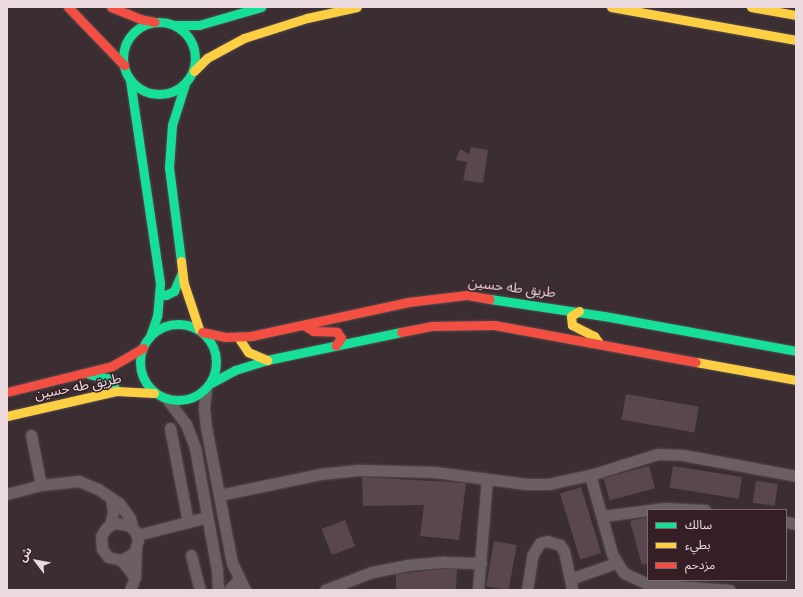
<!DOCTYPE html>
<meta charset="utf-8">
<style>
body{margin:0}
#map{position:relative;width:803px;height:597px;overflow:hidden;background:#3b2e32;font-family:"Zilla Slab","Noto Sans Arabic",serif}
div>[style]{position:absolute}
.building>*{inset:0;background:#5a474d;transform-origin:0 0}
.roads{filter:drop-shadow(0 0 1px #564a4e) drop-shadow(0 0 1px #564a4e)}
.street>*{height:11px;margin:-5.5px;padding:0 5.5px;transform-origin:5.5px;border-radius:5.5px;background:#6b5f62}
.fast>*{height:9px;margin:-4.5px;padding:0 4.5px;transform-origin:4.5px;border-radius:4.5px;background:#16e098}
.fast>.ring{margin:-4.5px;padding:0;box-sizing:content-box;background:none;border:9px solid #16e098;border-radius:50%}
.slow>*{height:9px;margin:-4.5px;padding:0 4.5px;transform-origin:4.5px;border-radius:4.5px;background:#ffcf43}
.jam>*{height:9px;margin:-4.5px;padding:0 4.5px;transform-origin:4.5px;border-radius:4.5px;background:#f24e42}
span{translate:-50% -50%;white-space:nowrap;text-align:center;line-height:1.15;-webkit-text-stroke:3px #351f25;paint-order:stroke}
.street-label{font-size:14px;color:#eadade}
.frame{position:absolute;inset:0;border:8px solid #eadade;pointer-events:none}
.legend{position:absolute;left:647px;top:509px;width:140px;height:72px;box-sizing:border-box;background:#351f25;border:1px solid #7d6a6f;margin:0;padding:5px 7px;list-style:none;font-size:12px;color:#eadade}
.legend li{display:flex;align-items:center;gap:8px;height:20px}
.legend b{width:20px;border:1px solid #7d6a6f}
.north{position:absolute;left:16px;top:541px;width:40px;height:40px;-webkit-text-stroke:3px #351f25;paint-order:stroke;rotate:302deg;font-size:11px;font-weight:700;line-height:16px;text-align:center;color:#eadade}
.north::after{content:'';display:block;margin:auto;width:14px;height:18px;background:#eadade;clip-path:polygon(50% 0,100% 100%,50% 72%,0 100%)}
</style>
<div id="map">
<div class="building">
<i style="clip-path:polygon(471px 147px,488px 150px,483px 183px,463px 180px,467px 162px,456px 160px,460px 149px,469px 154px)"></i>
<i style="left:626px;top:394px;width:74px;height:26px;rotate:10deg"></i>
<i style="left:649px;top:466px;width:23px;height:47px;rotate:75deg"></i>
<i style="left:673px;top:466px;width:70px;height:22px;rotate:9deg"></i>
<i style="clip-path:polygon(362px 477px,466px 483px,459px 540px,420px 536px,424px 505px,363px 506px)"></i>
<i style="left:756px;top:481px;width:22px;height:22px;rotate:8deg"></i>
<i style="left:581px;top:487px;width:69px;height:22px;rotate:73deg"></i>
<i style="clip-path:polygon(648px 517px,648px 563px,642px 565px,630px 521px)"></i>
<i style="left:345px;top:520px;width:28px;height:25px;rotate:69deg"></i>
<i style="left:494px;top:541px;width:23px;height:46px;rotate:10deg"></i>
<i style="clip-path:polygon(442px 569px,457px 569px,456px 590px,396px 590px,396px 574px)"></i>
</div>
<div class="roads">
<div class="street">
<i style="left:206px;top:389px;width:20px;rotate:96deg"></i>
<i style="left:204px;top:409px;width:18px;rotate:84deg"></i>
<i style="left:206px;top:427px;width:138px;rotate:79.2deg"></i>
<i style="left:232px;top:563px;width:30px;rotate:64deg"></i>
<i style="left:167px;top:399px;width:31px;rotate:53deg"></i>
<i style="left:186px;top:424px;width:26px;rotate:69deg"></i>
<i style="left:195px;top:448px;width:124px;rotate:79.8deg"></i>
<i style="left:217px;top:570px;width:20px;rotate:87deg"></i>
<i style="left:170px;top:428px;width:96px;rotate:79.2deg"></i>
<i style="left:31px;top:435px;width:51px;rotate:78.7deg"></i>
<i style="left:590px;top:475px;width:82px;rotate:74.4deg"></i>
<i style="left:612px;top:554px;width:22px;rotate:58deg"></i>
<i style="left:624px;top:573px;width:26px;rotate:25deg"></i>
<i style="left:648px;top:584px;width:82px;rotate:4.2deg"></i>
<i style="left:7px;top:494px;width:35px;rotate:-15deg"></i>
<i style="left:41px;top:485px;width:38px;rotate:-6deg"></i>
<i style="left:79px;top:481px;width:21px;rotate:23deg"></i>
<i style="left:98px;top:489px;width:25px;rotate:34deg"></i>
<i style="left:119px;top:503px;width:19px;rotate:54deg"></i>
<i style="left:130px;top:518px;width:9px;rotate:77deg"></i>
<i style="left:219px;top:495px;width:103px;rotate:-11.7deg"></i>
<i style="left:320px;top:474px;width:38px;rotate:-6deg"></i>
<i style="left:358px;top:470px;width:77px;rotate:1.5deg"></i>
<i style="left:435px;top:472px;width:92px;rotate:7.5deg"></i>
<i style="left:526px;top:484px;width:22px"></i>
<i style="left:548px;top:484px;width:43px;rotate:-12.1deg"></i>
<i style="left:590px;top:475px;width:71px;rotate:-17.2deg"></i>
<i style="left:658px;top:454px;width:25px;rotate:2deg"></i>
<i style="left:683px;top:455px;width:115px;rotate:10.5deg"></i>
<i style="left:603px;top:516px;width:62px;rotate:-7.5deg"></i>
<i style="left:664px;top:508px;width:41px;rotate:2.8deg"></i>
<i style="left:786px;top:522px;width:10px;rotate:11deg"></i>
<i style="left:110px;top:525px;width:13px;rotate:-77deg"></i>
<i style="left:113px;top:512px;width:14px;rotate:-98deg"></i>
<i style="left:137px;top:535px;width:72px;rotate:-14.4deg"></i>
<i style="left:191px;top:555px;width:36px;rotate:76deg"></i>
<i style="left:121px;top:560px;width:15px;rotate:-28deg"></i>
<i style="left:134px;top:553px;width:14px;rotate:-73deg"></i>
<i style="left:138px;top:540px;width:9px;rotate:-108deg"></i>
<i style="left:135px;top:531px;width:9px;rotate:-139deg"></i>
<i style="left:128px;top:525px;width:14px;rotate:-172deg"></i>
<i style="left:114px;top:523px;width:9px;rotate:148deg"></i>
<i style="left:106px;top:528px;width:9px;rotate:122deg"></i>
<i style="left:101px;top:536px;width:13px;rotate:86deg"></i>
<i style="left:102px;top:549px;width:10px;rotate:53deg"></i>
<i style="left:108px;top:557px;width:13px;rotate:13deg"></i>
<i style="left:121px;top:560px;width:22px;rotate:51deg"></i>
<i style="left:570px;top:579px;width:49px;rotate:-19.2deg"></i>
<i style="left:130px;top:590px;width:14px;rotate:-69deg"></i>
<i style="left:135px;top:577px;width:28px;rotate:-88deg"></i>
<i style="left:229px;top:590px;width:15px;rotate:-48deg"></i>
<i style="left:325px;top:590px;width:50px;rotate:-21deg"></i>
<i style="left:372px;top:572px;width:36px;rotate:-11deg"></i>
<i style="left:407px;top:565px;width:37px;rotate:-5deg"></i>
<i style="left:444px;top:562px;width:37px;rotate:2deg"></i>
<i style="left:478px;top:590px;width:111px;rotate:-85.4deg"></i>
<i style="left:527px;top:590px;width:36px;rotate:-81deg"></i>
<i style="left:533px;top:554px;width:13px;rotate:-58deg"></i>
<i style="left:540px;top:543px;width:7px;rotate:-16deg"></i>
<i style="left:547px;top:541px;width:14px;rotate:17deg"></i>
<i style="left:560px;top:545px;width:7px;rotate:56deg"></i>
<i style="left:564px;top:551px;width:40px;rotate:78deg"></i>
</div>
<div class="fast">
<i class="ring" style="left:123px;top:22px;width:63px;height:63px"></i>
<i style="left:174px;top:25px;width:25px"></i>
<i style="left:199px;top:25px;width:65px;rotate:-16.2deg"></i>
<i style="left:130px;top:80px;width:206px;rotate:81.6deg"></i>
<i style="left:160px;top:284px;width:32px;rotate:95deg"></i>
<i style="left:157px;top:316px;width:21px;rotate:109deg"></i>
<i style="left:181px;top:261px;width:95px;rotate:-97.3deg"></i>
<i style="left:169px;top:167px;width:42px;rotate:-85.9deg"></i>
<i style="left:172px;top:125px;width:43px;rotate:-72.4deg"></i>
<i style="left:160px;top:294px;width:6px;rotate:9deg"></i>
<i style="left:166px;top:295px;width:9px;rotate:-27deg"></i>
<i style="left:174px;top:291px;width:21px;rotate:-67deg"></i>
<i style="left:490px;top:299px;width:115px;rotate:8.5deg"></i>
<i style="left:604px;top:316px;width:195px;rotate:10.3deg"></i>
<i class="ring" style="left:140px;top:324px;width:67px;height:67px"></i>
<i style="left:89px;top:374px;width:23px;rotate:13deg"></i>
<i style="left:111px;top:379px;width:13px;rotate:67deg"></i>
<i style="left:211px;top:383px;width:27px;rotate:-28deg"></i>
<i style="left:235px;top:370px;width:34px;rotate:-17deg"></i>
<i style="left:267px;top:360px;width:137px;rotate:-11.8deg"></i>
</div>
<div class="slow">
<i style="left:611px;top:7px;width:188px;rotate:10.1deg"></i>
<i style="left:751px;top:7px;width:46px;rotate:10.1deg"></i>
<i style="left:194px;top:71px;width:18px;rotate:-45deg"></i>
<i style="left:207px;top:58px;width:42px;rotate:-28.4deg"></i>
<i style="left:244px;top:38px;width:66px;rotate:-17.6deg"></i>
<i style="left:307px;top:18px;width:51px;rotate:-12.4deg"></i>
<i style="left:181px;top:261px;width:23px;rotate:83deg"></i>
<i style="left:184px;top:284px;width:47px;rotate:71.6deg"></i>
<i style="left:579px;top:311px;width:9px;rotate:148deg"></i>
<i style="left:571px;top:316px;width:9px;rotate:84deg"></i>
<i style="left:572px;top:325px;width:25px;rotate:27deg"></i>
<i style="left:594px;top:336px;width:9px;rotate:54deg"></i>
<i style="left:238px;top:337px;width:18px;rotate:56deg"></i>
<i style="left:248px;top:352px;width:21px;rotate:23deg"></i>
<i style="left:696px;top:362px;width:102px;rotate:10.2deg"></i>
<i style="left:7px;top:416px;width:112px;rotate:-12.9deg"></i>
<i style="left:116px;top:391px;width:38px;rotate:3deg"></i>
</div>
<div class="jam">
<i style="left:68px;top:7px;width:81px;rotate:46deg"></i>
<i style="left:111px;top:7px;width:31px;rotate:22deg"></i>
<i style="left:140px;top:19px;width:15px;rotate:11deg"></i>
<i style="left:305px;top:326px;width:9px;rotate:32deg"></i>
<i style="left:313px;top:331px;width:24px;rotate:2deg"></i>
<i style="left:337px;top:332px;width:7px;rotate:56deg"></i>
<i style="left:341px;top:338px;width:9px;rotate:126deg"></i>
<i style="left:202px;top:332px;width:24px;rotate:12deg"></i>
<i style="left:225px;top:337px;width:26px;rotate:-2deg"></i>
<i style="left:251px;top:336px;width:161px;rotate:-12.2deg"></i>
<i style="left:408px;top:302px;width:59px;rotate:-6.8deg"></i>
<i style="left:467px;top:295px;width:23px;rotate:10deg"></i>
<i style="left:401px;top:332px;width:31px;rotate:-11deg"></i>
<i style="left:431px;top:326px;width:63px;rotate:-0.9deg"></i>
<i style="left:494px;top:325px;width:205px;rotate:10.4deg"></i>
<i style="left:7px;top:392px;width:108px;rotate:-13.9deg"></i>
<i style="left:112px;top:366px;width:36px;rotate:-30deg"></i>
</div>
</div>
<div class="street-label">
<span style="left:512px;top:288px;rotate:7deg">طريق طه حسين</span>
<span style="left:78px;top:387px;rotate:-11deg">طريق طه حسين</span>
</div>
<div class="frame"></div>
<ul class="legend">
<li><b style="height:5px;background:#16e098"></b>سالك</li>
<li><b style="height:5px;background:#ffcf43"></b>بطيء</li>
<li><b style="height:5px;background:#f24e42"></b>مزدحم</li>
</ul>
<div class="north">ش</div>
</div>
